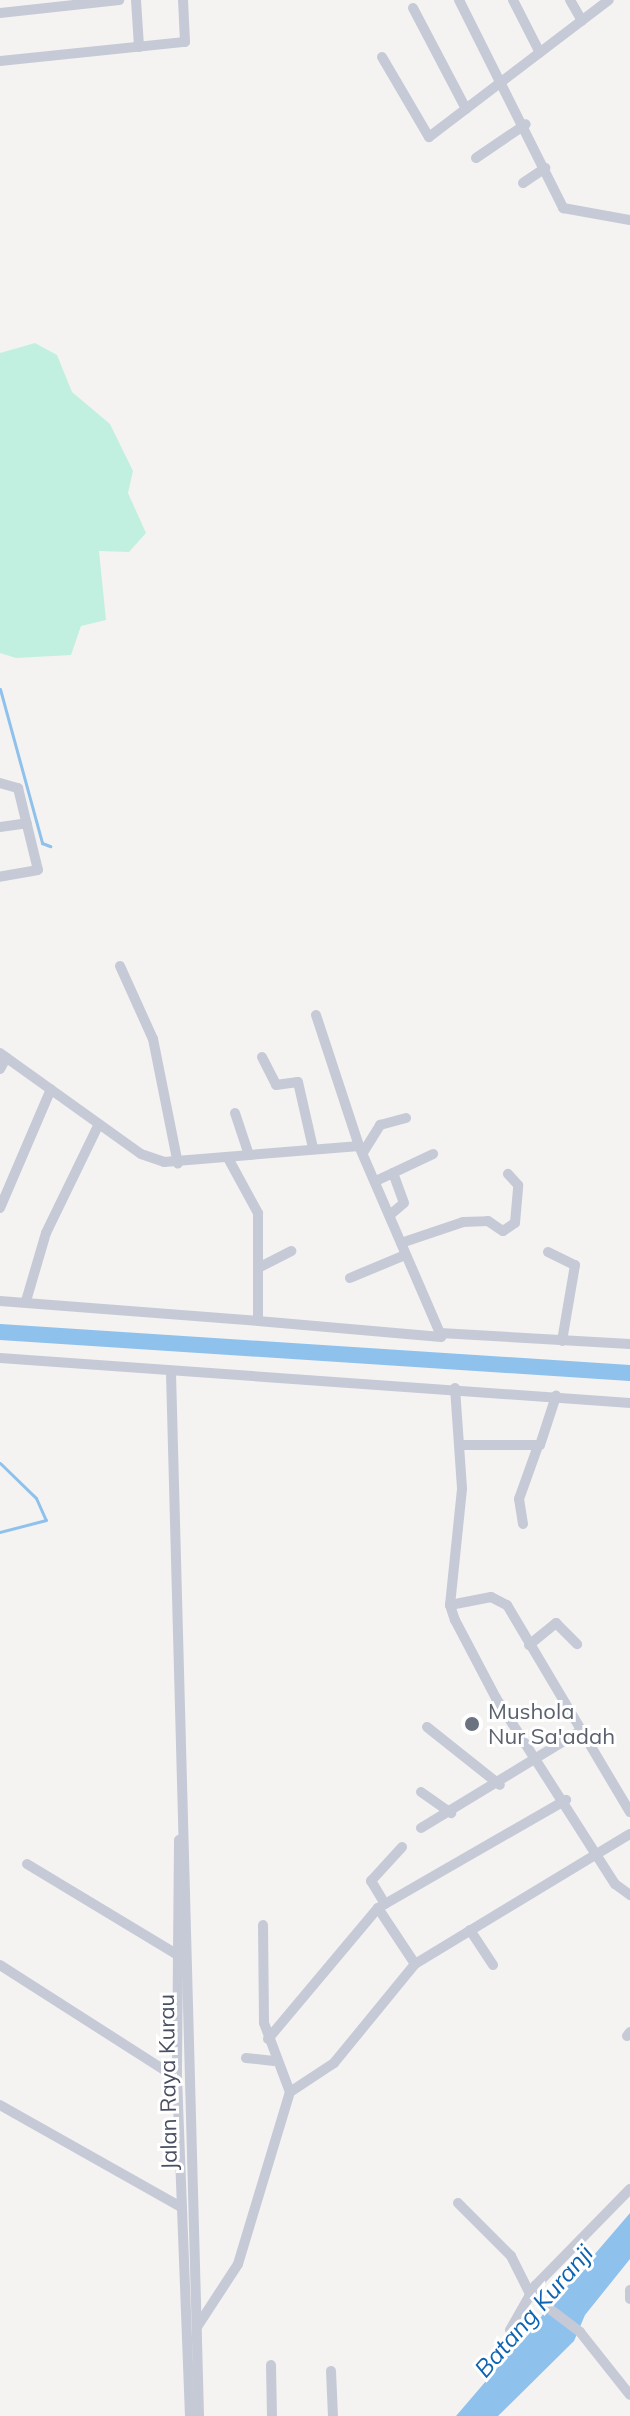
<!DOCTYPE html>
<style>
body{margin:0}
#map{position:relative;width:630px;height:2416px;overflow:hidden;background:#f4f3f2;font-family:Mulish,sans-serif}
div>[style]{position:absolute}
.green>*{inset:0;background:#c2f0e0}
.water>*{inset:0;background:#8fc1ed}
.stream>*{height:3px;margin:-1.5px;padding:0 1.5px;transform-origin:1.5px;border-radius:1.5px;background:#8fc1ed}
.river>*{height:16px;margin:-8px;padding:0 8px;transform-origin:8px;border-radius:8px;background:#8fc1ed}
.street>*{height:10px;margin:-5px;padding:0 5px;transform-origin:5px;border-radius:5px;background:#c6cad6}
.dots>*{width:22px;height:22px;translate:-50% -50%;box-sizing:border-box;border:4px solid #fff;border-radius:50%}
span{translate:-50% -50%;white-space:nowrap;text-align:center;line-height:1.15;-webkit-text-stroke:6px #fff;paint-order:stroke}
.worship-label{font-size:22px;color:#5b616d}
.left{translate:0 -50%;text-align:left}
.street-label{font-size:22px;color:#494f60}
.water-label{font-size:24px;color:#0c63b1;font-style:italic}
</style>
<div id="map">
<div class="green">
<i style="clip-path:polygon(35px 343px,57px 355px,72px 392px,110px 424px,133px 471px,128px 493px,146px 533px,129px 552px,99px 551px,106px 620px,81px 626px,71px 655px,16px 658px,0 653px,0 353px)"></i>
</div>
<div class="water">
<i style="clip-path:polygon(630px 2213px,630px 2259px,585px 2315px,574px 2341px,498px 2416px,456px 2416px)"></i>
</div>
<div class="stream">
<i style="left:0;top:689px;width:160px;rotate:74.7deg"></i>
<i style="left:42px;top:843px;width:9px;rotate:21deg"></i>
<i style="left:0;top:1463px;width:50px;rotate:44.2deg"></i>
<i style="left:36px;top:1498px;width:24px;rotate:66deg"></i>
<i style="left:46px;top:1520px;width:48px;rotate:165.4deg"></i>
</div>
<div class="river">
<i style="left:0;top:1332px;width:631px;rotate:3.72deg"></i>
</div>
<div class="street">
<i style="left:136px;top:0;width:47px;rotate:86.3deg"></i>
<i style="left:459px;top:0;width:233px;rotate:63.4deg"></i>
<i style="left:563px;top:208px;width:68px;rotate:10.2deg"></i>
<i style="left:513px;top:0;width:59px;rotate:63deg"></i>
<i style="left:570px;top:0;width:24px;rotate:60deg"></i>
<i style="left:413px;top:8px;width:114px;rotate:62.3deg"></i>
<i style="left:0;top:13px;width:120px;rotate:-6.2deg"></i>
<i style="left:382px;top:57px;width:93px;rotate:59.6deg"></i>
<i style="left:429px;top:137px;width:226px;rotate:-37.3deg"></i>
<i style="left:0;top:61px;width:186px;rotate:-5.9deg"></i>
<i style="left:185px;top:42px;width:42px;rotate:-92.7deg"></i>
<i style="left:476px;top:158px;width:60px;rotate:-34.2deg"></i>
<i style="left:523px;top:183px;width:27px;rotate:-34deg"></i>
<i style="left:0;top:783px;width:19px;rotate:16deg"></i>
<i style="left:18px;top:788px;width:84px;rotate:76.3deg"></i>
<i style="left:38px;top:870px;width:39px;rotate:170deg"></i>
<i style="left:0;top:827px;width:27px;rotate:-8deg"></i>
<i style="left:120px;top:966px;width:80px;rotate:65.7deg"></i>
<i style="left:153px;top:1039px;width:127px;rotate:78.7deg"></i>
<i style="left:316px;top:1015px;width:138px;rotate:71.8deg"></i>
<i style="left:0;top:1053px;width:173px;rotate:35.6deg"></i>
<i style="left:141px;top:1154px;width:24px;rotate:19deg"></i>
<i style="left:164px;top:1162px;width:196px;rotate:-4.7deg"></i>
<i style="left:359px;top:1146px;width:204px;rotate:66.6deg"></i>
<i style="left:440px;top:1333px;width:190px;rotate:3.3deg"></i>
<i style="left:262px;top:1057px;width:31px;rotate:63deg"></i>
<i style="left:276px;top:1085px;width:22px;rotate:-8deg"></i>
<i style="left:298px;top:1082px;width:68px;rotate:77.2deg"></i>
<i style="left:0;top:1069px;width:13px;rotate:-61deg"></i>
<i style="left:235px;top:1113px;width:44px;rotate:71.6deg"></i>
<i style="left:364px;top:1151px;width:31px;rotate:-58deg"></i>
<i style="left:380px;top:1125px;width:27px;rotate:-15deg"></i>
<i style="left:228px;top:1158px;width:63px;rotate:61.4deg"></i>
<i style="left:258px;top:1213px;width:108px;rotate:90deg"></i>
<i style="left:258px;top:1321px;width:184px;rotate:5deg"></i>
<i style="left:378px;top:1180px;width:61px;rotate:-25.3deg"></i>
<i style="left:0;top:1208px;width:129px;rotate:-66.8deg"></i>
<i style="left:390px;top:1215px;width:18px;rotate:-41deg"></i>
<i style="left:404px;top:1203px;width:32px;rotate:-110deg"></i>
<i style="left:401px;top:1243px;width:65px;rotate:-18.7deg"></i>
<i style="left:463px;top:1222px;width:25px;rotate:-2deg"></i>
<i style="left:488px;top:1221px;width:18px;rotate:34deg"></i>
<i style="left:503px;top:1231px;width:14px;rotate:-34deg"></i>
<i style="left:515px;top:1223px;width:38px;rotate:-85deg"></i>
<i style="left:518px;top:1185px;width:15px;rotate:-132deg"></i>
<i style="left:548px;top:1252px;width:30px;rotate:26deg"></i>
<i style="left:575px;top:1265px;width:77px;rotate:99.7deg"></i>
<i style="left:262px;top:1266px;width:33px;rotate:-27deg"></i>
<i style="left:350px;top:1278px;width:60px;rotate:-22.7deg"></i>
<i style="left:0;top:1301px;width:259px;rotate:4.4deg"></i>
<i style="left:26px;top:1301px;width:71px;rotate:-73.6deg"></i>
<i style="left:46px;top:1233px;width:121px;rotate:-64.1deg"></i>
<i style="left:0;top:1358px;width:632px;rotate:4.09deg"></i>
<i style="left:171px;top:1373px;width:1043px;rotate:88.46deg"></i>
<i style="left:455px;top:1388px;width:101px;rotate:86deg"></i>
<i style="left:462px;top:1489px;width:117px;rotate:95.9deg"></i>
<i style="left:450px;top:1605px;width:16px;rotate:72deg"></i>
<i style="left:455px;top:1620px;width:88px;rotate:62.3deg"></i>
<i style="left:496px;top:1698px;width:221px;rotate:57.4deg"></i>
<i style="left:615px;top:1884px;width:19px;rotate:36deg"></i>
<i style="left:462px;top:1445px;width:78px"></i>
<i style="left:540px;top:1445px;width:52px;rotate:-71.9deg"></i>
<i style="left:523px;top:1524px;width:25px;rotate:-99deg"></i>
<i style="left:519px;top:1499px;width:56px;rotate:-70.3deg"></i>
<i style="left:450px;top:1605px;width:42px;rotate:-11deg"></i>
<i style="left:491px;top:1597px;width:18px;rotate:27deg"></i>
<i style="left:507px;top:1605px;width:241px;rotate:59.3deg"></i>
<i style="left:529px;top:1645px;width:35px;rotate:-39deg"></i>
<i style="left:556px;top:1623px;width:30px;rotate:45deg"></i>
<i style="left:427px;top:1727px;width:93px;rotate:38.5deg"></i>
<i style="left:421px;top:1792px;width:37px;rotate:35deg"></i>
<i style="left:421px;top:1828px;width:188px;rotate:-31.3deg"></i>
<i style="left:179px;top:1840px;width:238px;rotate:90.5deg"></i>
<i style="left:177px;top:2078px;width:338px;rotate:87.8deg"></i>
<i style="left:27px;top:1864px;width:174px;rotate:31.1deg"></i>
<i style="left:385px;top:1904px;width:27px;rotate:-121deg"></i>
<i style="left:371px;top:1881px;width:46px;rotate:-47.6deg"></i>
<i style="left:378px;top:1908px;width:67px;rotate:56.5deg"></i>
<i style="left:263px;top:1925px;width:98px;rotate:89.4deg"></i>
<i style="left:264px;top:2023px;width:74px;rotate:69.4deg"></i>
<i style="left:470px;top:1930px;width:42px;rotate:56.7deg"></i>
<i style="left:0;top:1965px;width:210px;rotate:32.6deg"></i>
<i style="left:627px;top:2036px;width:5px;rotate:-53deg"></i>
<i style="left:268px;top:2039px;width:171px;rotate:-50deg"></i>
<i style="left:378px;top:1908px;width:217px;rotate:-29.9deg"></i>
<i style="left:246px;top:2058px;width:28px;rotate:6deg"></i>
<i style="left:0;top:2105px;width:208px;rotate:29.4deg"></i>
<i style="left:458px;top:2203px;width:75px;rotate:45deg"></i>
<i style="left:511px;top:2256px;width:42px;rotate:63.4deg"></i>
<i style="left:530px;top:2294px;width:63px;rotate:37.2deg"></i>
<i style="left:580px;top:2332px;width:80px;rotate:51.6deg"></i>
<i style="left:630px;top:2290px;width:9px;rotate:90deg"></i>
<i style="left:197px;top:2327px;width:75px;rotate:-56.9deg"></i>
<i style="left:238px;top:2264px;width:180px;rotate:-73.2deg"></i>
<i style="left:290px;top:2092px;width:53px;rotate:-33.4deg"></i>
<i style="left:334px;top:2063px;width:128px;rotate:-50.7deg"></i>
<i style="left:415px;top:1964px;width:251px;rotate:-31.2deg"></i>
<i style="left:510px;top:2330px;width:51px;rotate:-60.4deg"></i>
<i style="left:535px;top:2286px;width:136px;rotate:-45.6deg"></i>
<i style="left:271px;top:2365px;width:51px;rotate:88.9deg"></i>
<i style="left:331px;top:2371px;width:45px;rotate:87.5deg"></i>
</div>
<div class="dots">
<i style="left:472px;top:1724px;background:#6b7280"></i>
</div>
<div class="worship-label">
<span class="left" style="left:488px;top:1724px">Mushola<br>Nur Sa'adah</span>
</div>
<div class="street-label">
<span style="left:168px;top:2082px;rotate:-91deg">Jalan Raya Kurau</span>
</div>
<div class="water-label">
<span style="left:534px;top:2311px;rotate:-49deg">Batang Kuranji</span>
</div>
</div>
